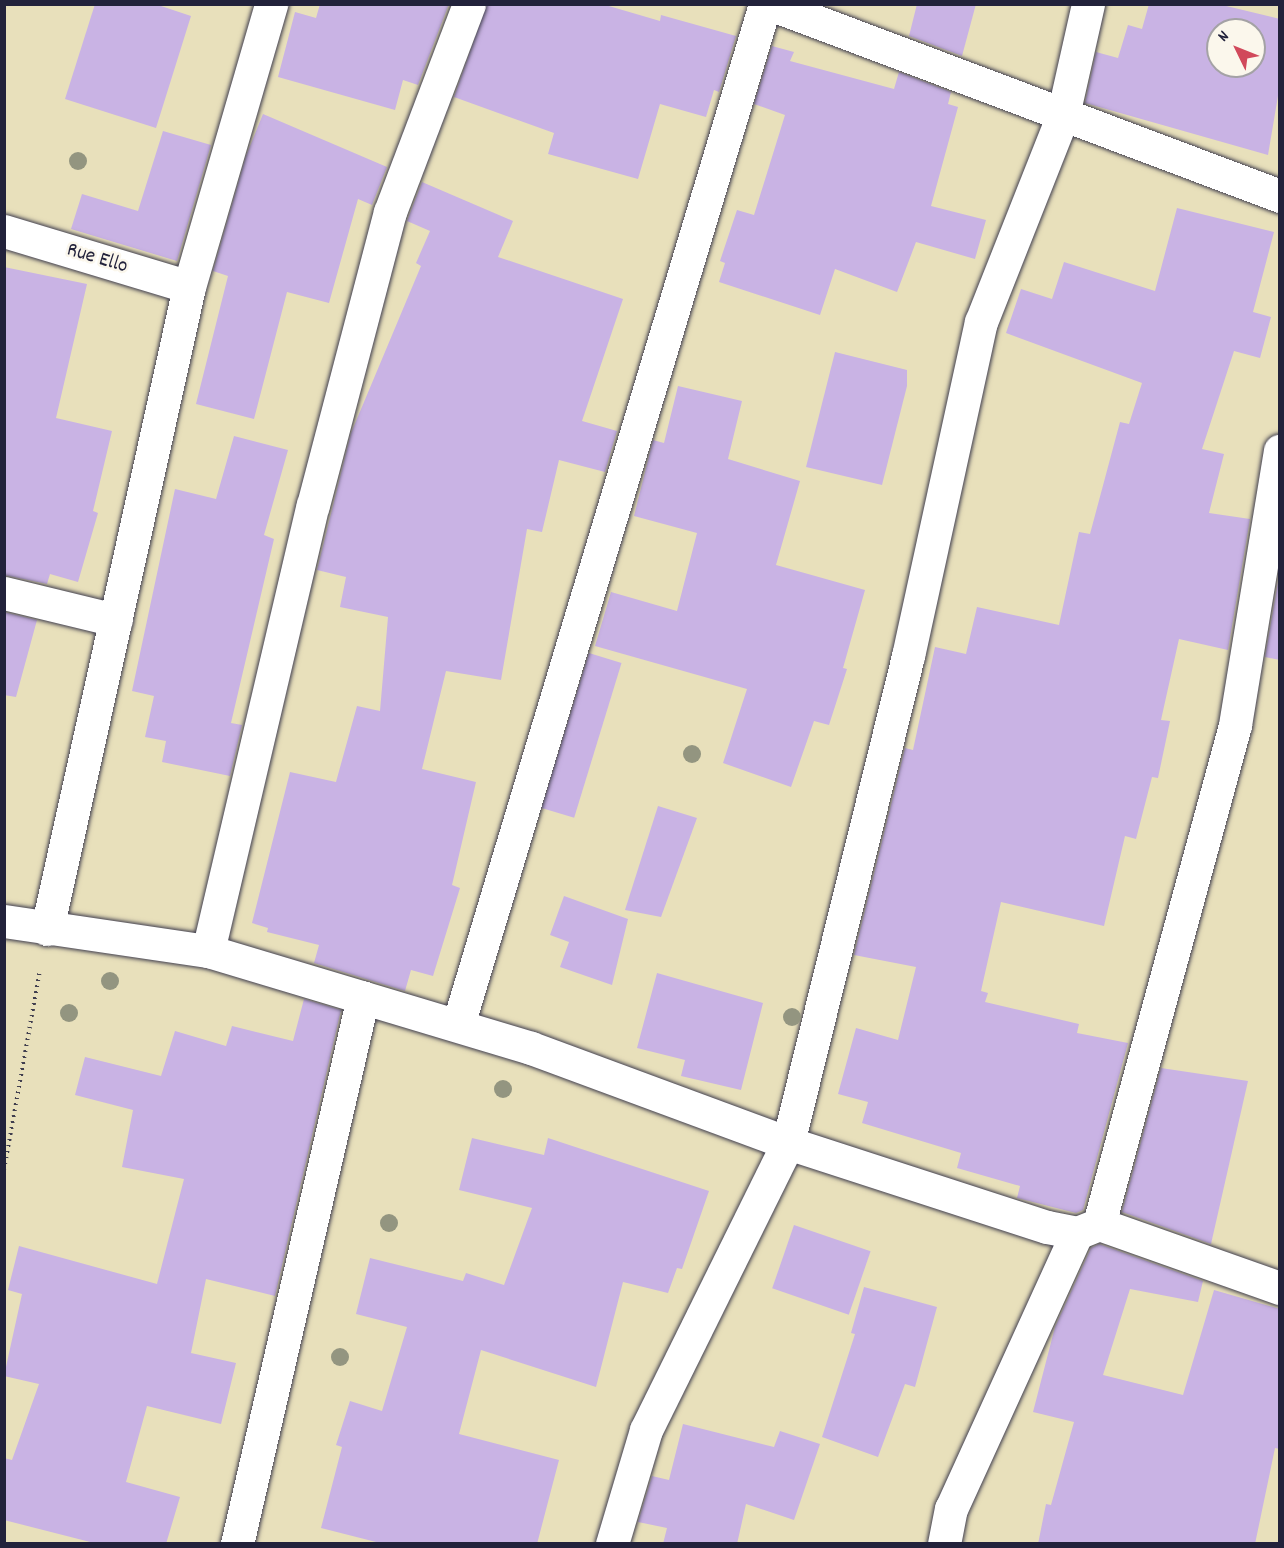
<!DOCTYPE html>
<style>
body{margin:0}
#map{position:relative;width:1284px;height:1548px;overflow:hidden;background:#e8e0bb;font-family:Dekko,sans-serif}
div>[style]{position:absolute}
.building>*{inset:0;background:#c9b3e4;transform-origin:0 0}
.path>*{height:4px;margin-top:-2px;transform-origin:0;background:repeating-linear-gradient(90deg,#403e4e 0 1.5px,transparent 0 6px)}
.roads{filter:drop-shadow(0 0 2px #403e4e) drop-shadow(0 0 2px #403e4e)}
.minor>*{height:33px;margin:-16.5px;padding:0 16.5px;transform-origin:16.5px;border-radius:16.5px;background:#fff}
.trees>*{width:18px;height:18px;margin:-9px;border-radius:50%;background:#939580}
span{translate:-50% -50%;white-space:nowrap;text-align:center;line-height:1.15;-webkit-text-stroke:5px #fbf7ec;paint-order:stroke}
.street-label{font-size:21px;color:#22223b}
.frame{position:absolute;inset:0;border:6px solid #22223b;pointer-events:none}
.north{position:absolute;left:1206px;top:18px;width:60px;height:60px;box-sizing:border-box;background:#fbf7ec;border:2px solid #a4a2a5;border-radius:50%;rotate:313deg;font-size:16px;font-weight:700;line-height:24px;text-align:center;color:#22223b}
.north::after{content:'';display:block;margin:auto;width:21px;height:27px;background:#d1495b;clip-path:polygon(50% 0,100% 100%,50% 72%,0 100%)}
</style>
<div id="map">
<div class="building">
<i style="clip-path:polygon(95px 4px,155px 4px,191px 16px,156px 128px,65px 99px)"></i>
<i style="clip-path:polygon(320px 4px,449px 4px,418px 85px,403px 80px,395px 110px,278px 77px,295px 12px,316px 18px)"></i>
<i style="clip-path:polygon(487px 4px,602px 4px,660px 21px,661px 15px,736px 36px,719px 92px,714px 90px,706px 117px,660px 104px,638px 179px,548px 154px,554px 133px,454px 97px)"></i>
<i style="clip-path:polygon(917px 4px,976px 4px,962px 56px,909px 36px)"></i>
<i style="clip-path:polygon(evenodd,1149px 4px,1218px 4px,1280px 19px,1280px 84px,1268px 155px,1085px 103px,1096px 52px,1118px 58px,1128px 25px,1142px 29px,1149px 4px,1218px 30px,1254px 30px,1254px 66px,1218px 66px,1218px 30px)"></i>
<i style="clip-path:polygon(772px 46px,794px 52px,790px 61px,894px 89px,899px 72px,951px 92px,948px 104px,958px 107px,931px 206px,986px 220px,975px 259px,916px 242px,897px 292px,835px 269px,820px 315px,719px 282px,725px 263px,720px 261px,737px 210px,754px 215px,785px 115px,754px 104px)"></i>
<i style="clip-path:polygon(263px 114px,387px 167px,372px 205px,358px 199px,329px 303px,287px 292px,254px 419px,196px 404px,228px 276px,213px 271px,246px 156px)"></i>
<i style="clip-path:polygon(163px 131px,211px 145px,177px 261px,71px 229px,82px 194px,138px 211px)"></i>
<i style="clip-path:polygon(422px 182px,513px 221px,498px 257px,623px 299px,582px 421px,617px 431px,605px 472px,559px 460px,542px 532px,527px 529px,501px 680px,446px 671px,422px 769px,476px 782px,452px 885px,460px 888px,433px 976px,411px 970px,405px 991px,314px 963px,319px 945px,267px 932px,268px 928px,252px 923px,290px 772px,336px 782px,357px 706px,380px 711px,388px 617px,340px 607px,346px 577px,317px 570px,351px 433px,421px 266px,416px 263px,430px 231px,407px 221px)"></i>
<i style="clip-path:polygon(1177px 208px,1274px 232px,1253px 312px,1271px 317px,1260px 358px,1234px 351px,1202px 449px,1224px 454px,1209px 513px,1250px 519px,1228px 650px,1179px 639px,1161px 720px,1170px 721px,1158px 778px,1152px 777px,1136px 839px,1125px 836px,1104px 926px,1001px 902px,981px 991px,988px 993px,985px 1002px,1079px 1024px,1077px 1033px,1128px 1043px,1083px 1210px,1076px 1213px,1017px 1198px,1020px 1186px,957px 1168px,961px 1153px,862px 1123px,868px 1102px,838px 1094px,856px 1028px,898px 1040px,916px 967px,854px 955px,905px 748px,913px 750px,935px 647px,966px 654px,977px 607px,1059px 625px,1079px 532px,1090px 534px,1120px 422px,1129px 424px,1142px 383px,1006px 333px,1021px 289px,1052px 299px,1064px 262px,1155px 291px)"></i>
<i style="clip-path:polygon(4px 267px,87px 284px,56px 418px,112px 431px,93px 511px,98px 513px,78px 582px,50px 574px,47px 584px,4px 575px)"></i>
<i style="clip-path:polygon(835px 352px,907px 370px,907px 386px,882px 485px,806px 467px)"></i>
<i style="clip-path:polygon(678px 386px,742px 401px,728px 459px,800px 481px,776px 565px,865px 590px,843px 668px,847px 669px,829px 725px,814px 721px,791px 787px,723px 763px,747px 689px,595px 646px,611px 592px,677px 611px,697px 533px,634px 516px,653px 440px,664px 443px)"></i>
<i style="clip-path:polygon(234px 436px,288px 450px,264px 535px,274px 539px,231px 723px,242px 725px,230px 776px,162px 762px,166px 741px,145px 737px,154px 696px,132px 691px,175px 489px,216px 499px)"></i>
<i style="clip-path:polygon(1280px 570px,1280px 660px,1265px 657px)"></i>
<i style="clip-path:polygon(4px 612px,37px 620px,16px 697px,4px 695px)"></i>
<i style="left:589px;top:653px;width:34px;height:162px;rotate:17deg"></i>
<i style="clip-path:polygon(658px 806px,697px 818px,661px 917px,625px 910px)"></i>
<i style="clip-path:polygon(564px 896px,628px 919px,612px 985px,560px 967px,569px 942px,550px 935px)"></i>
<i style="clip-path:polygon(657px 973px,763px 1003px,741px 1090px,681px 1076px,685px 1060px,637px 1048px)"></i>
<i style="clip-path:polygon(304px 999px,341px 1010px,275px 1296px,206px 1279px,191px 1353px,236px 1363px,221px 1424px,147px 1406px,126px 1482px,180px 1497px,166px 1544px,98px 1544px,4px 1520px,4px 1458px,12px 1460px,39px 1384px,4px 1376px,22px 1294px,8px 1290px,19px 1246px,157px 1284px,184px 1179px,122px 1167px,133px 1110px,75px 1095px,85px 1057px,161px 1076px,175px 1031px,226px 1046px,232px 1026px,293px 1041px)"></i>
<i style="clip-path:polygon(1161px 1068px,1248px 1081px,1211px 1244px,1122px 1212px)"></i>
<i style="clip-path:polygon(472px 1138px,544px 1155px,548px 1138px,709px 1191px,682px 1269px,677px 1268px,668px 1293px,623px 1282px,596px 1387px,481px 1350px,459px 1434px,559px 1460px,537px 1544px,384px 1544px,321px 1528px,342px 1447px,336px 1445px,350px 1401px,382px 1411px,407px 1327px,356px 1314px,370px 1258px,463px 1281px,466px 1273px,504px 1285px,532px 1208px,459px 1190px)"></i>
<i style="left:794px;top:1225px;width:81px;height:67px;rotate:19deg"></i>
<i style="clip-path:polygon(1099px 1244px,1203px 1281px,1198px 1302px,1130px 1289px,1103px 1375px,1183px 1395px,1214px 1290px,1280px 1309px,1280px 1449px,1275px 1448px,1255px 1544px,1038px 1544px,1046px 1504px,1051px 1505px,1074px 1422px,1033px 1412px,1055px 1327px,1091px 1248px)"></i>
<i style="clip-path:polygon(864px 1287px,937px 1307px,915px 1387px,905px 1384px,878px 1457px,822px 1437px,855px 1334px,851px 1333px)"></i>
<i style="clip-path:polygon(683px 1424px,774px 1447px,780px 1431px,820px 1444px,794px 1520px,746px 1504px,737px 1544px,663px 1544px,667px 1528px,638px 1522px,652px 1476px,669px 1480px)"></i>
</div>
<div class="path">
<i style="left:4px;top:1170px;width:203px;rotate:-79.8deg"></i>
</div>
<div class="roads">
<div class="minor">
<i style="left:770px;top:4px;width:545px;rotate:20.63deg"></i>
<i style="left:4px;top:231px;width:193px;rotate:16.8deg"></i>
<i style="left:4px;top:593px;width:115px;rotate:13.6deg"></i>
<i style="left:4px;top:921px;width:206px;rotate:8.4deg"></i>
<i style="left:208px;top:951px;width:337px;rotate:16.7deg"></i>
<i style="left:531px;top:1048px;width:274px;rotate:20.3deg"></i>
<i style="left:788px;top:1143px;width:272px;rotate:18deg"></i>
<i style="left:1047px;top:1227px;width:31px;rotate:11deg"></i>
<i style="left:1077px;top:1233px;width:24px;rotate:-22deg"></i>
<i style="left:1099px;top:1224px;width:192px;rotate:19.5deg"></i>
<i style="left:47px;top:929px;width:658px;rotate:-77.53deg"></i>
<i style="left:189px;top:287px;width:295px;rotate:-73.8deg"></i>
<i style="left:208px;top:951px;width:458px;rotate:-76.8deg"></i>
<i style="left:313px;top:505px;width:303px;rotate:-75.3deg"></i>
<i style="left:390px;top:212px;width:222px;rotate:-69.2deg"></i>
<i style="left:458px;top:1025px;width:1066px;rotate:-73.26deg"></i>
<i style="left:1099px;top:1224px;width:517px;rotate:-74.75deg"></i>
<i style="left:1235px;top:725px;width:278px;rotate:-80.7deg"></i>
<i style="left:237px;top:1544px;width:561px;rotate:-77.03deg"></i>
<i style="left:612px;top:1544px;width:119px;rotate:-73.4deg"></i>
<i style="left:646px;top:1430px;width:320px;rotate:-63.7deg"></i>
<i style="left:788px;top:1143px;width:502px;rotate:-76.16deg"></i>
<i style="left:908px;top:656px;width:342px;rotate:-77.7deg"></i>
<i style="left:981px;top:322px;width:223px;rotate:-68.4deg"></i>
<i style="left:1063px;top:115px;width:114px;rotate:-77.3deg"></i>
<i style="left:944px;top:1544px;width:36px;rotate:-79deg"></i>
<i style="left:951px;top:1509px;width:303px;rotate:-65.5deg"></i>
</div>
</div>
<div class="trees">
<i style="left:78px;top:161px"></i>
<i style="left:692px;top:754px"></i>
<i style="left:110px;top:981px"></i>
<i style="left:69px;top:1013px"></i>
<i style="left:792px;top:1017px"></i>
<i style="left:503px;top:1089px"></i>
<i style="left:389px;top:1223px"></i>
<i style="left:340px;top:1357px"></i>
</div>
<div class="street-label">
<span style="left:97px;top:259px;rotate:17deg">Rue Ello</span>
</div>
<div class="frame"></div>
<div class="north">N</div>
</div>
